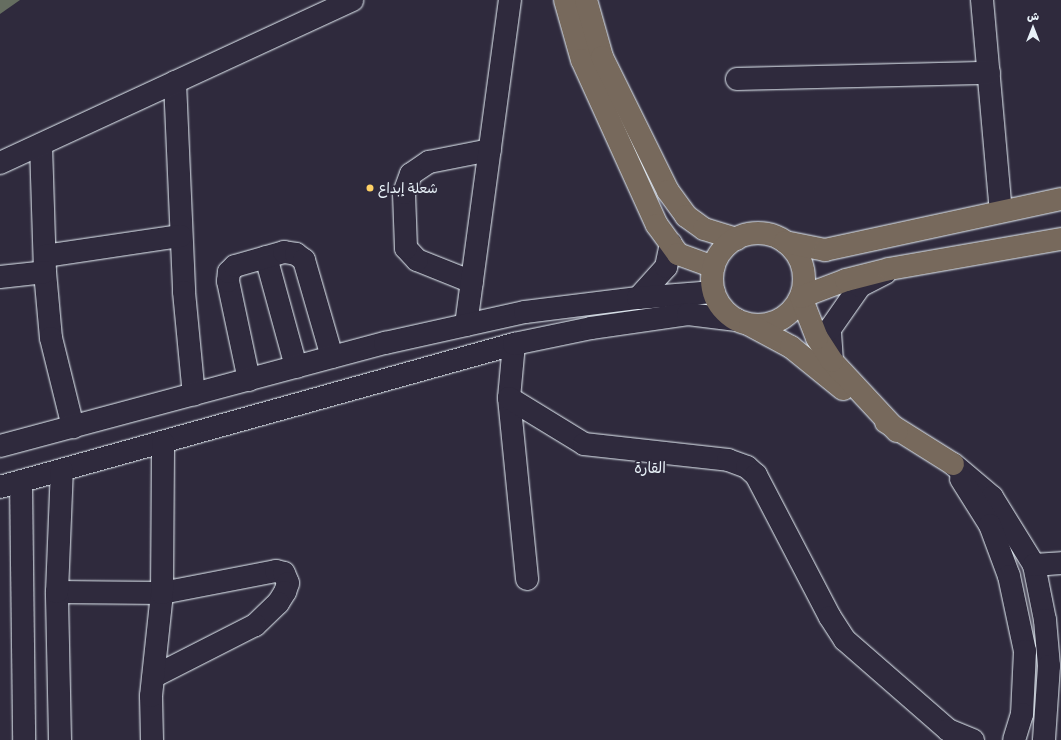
<!DOCTYPE html>
<meta charset="utf-8">
<style>
body{margin:0}
#map{position:relative;width:1061px;height:740px;overflow:hidden;background:#2f2a3d;font-family:"Patrick Hand","Playpen Sans Arabic",sans-serif}
div>[style]{position:absolute}
.green>*{inset:0;background:#656d60}
.roads{filter:drop-shadow(0 0 1px #e8f1f8) drop-shadow(0 0 1px #e8f1f8)}
.minor>*{height:22px;margin:-11px;padding:0 11px;transform-origin:11px;border-radius:11px;background:#2f2a3d}
.major>*{height:22px;margin:-11px;padding:0 11px;transform-origin:11px;border-radius:11px;background:#77695c}
.major>.ring{margin:-11px;padding:0;box-sizing:content-box;background:none;border:22px solid #77695c;border-radius:50%}
.dots>*{width:11px;height:11px;translate:-50% -50%;box-sizing:border-box;border:2px solid #2f2a3d;border-radius:50%}
span{translate:-50% -50%;white-space:nowrap;text-align:center;line-height:1.15;-webkit-text-stroke:3.5px #2f2a3d;paint-order:stroke}
.poi-label{font-size:14px;color:#e8f1f8}
.left{translate:0 -50%;text-align:left}
.neighbourhood-label{font-size:15px;color:#e8f1f8}
.north{position:absolute;left:1013px;top:8px;width:40px;height:40px;-webkit-text-stroke:3px #2f2a3d;paint-order:stroke;rotate:0deg;font-size:11px;font-weight:700;line-height:16px;text-align:center;color:#e8f1f8}
.north::after{content:'';display:block;margin:auto;width:14px;height:18px;background:#e8f1f8;clip-path:polygon(50% 0,100% 100%,50% 72%,0 100%)}
</style>
<div id="map">
<div class="green">
<i style="clip-path:polygon(0 0,20px 0,0 14px)"></i>
</div>
<div class="roads">
<div class="minor">
<i style="left:982px;top:0;width:212px;rotate:84.9deg"></i>
<i style="left:737px;top:79px;width:252px;rotate:-1.4deg"></i>
<i style="left:175px;top:82px;width:210px;rotate:87.5deg"></i>
<i style="left:184px;top:292px;width:103px;rotate:84.5deg"></i>
<i style="left:41px;top:145px;width:127px;rotate:88.2deg"></i>
<i style="left:45px;top:272px;width:66px;rotate:84.8deg"></i>
<i style="left:51px;top:338px;width:92px;rotate:76.1deg"></i>
<i style="left:0;top:163px;width:388px;rotate:-24.8deg"></i>
<i style="left:45px;top:256px;width:137px;rotate:-8.4deg"></i>
<i style="left:266px;top:257px;width:114px;rotate:74.7deg"></i>
<i style="left:0;top:277px;width:45px;rotate:-6.3deg"></i>
<i style="left:472px;top:282px;width:59px;rotate:-158.2deg"></i>
<i style="left:417px;top:260px;width:16px;rotate:-133deg"></i>
<i style="left:406px;top:248px;width:55px;rotate:-92.1deg"></i>
<i style="left:404px;top:193px;width:20px;rotate:-70deg"></i>
<i style="left:411px;top:174px;width:22px;rotate:-34deg"></i>
<i style="left:429px;top:162px;width:62px;rotate:-11.1deg"></i>
<i style="left:638px;top:298px;width:42px;rotate:-47.9deg"></i>
<i style="left:666px;top:267px;width:24px;rotate:-78deg"></i>
<i style="left:466px;top:325px;width:328px;rotate:-82.3deg"></i>
<i style="left:514px;top:344px;width:54px;rotate:95.3deg"></i>
<i style="left:509px;top:398px;width:182px;rotate:84.3deg"></i>
<i style="left:832px;top:361px;width:32px;rotate:-94deg"></i>
<i style="left:830px;top:329px;width:52px;rotate:-55.1deg"></i>
<i style="left:860px;top:286px;width:28px;rotate:-27deg"></i>
<i style="left:249px;top:380px;width:101px;rotate:-102deg"></i>
<i style="left:228px;top:281px;width:9px;rotate:-84deg"></i>
<i style="left:229px;top:272px;width:8px;rotate:-45deg"></i>
<i style="left:235px;top:266px;width:51px;rotate:-15.9deg"></i>
<i style="left:284px;top:252px;width:12px;rotate:9deg"></i>
<i style="left:296px;top:254px;width:10px;rotate:37deg"></i>
<i style="left:304px;top:260px;width:101px;rotate:73.9deg"></i>
<i style="left:509px;top:398px;width:88px;rotate:31.5deg"></i>
<i style="left:584px;top:444px;width:145px;rotate:6.3deg"></i>
<i style="left:728px;top:460px;width:20px;rotate:20deg"></i>
<i style="left:747px;top:467px;width:12px;rotate:42deg"></i>
<i style="left:756px;top:475px;width:160px;rotate:62.5deg"></i>
<i style="left:830px;top:617px;width:27px;rotate:57deg"></i>
<i style="left:845px;top:640px;width:137px;rotate:41.1deg"></i>
<i style="left:948px;top:730px;width:27px;rotate:22deg"></i>
<i style="left:0;top:446px;width:399px;rotate:-15deg"></i>
<i style="left:385px;top:343px;width:143px;rotate:-12.5deg"></i>
<i style="left:525px;top:312px;width:114px;rotate:-7.1deg"></i>
<i style="left:638px;top:298px;width:76px;rotate:-4.5deg"></i>
<i style="left:953px;top:464px;width:51px;rotate:40.2deg"></i>
<i style="left:992px;top:497px;width:80px;rotate:58.3deg"></i>
<i style="left:1034px;top:565px;width:56px;rotate:78.7deg"></i>
<i style="left:1045px;top:620px;width:46px;rotate:85deg"></i>
<i style="left:1049px;top:666px;width:74px;rotate:93.9deg"></i>
<i style="left:961px;top:479px;width:54px;rotate:57.8deg"></i>
<i style="left:990px;top:525px;width:54px;rotate:69.6deg"></i>
<i style="left:1009px;top:576px;width:77px;rotate:78deg"></i>
<i style="left:1025px;top:651px;width:63px;rotate:92.7deg"></i>
<i style="left:1022px;top:714px;width:27px;rotate:107deg"></i>
<i style="left:21px;top:481px;width:259px;rotate:89.3deg"></i>
<i style="left:0;top:487px;width:534px;rotate:-15.55deg"></i>
<i style="left:514px;top:344px;width:79px;rotate:-11.7deg"></i>
<i style="left:591px;top:328px;width:98px;rotate:-8.2deg"></i>
<i style="left:688px;top:314px;width:49px;rotate:7deg"></i>
<i style="left:1034px;top:565px;width:27px;rotate:-4deg"></i>
<i style="left:57px;top:592px;width:105px;rotate:0.5deg"></i>
<i style="left:162px;top:593px;width:116px;rotate:-10.9deg"></i>
<i style="left:276px;top:571px;width:8px;rotate:14deg"></i>
<i style="left:284px;top:573px;width:11px;rotate:68deg"></i>
<i style="left:288px;top:583px;width:9px;rotate:108deg"></i>
<i style="left:285px;top:592px;width:13px;rotate:122deg"></i>
<i style="left:278px;top:603px;width:32px;rotate:136deg"></i>
<i style="left:255px;top:625px;width:114px;rotate:153deg"></i>
<i style="left:60px;top:740px;width:148px;rotate:-91.2deg"></i>
<i style="left:57px;top:592px;width:122px;rotate:-87.7deg"></i>
<i style="left:152px;top:740px;width:44px;rotate:-91.3deg"></i>
<i style="left:151px;top:696px;width:104px;rotate:-83.9deg"></i>
<i style="left:162px;top:593px;width:150px;rotate:-89.6deg"></i>
</div>
<div class="major">
<i style="left:565px;top:0;width:62px;rotate:74.2deg"></i>
<i style="left:582px;top:60px;width:181px;rotate:65.6deg"></i>
<i style="left:657px;top:225px;width:36px;rotate:54deg"></i>
<i style="left:678px;top:254px;width:38px;rotate:20deg"></i>
<i style="left:586px;top:0;width:59px;rotate:74.3deg"></i>
<i style="left:602px;top:57px;width:149px;rotate:63.8deg"></i>
<i style="left:668px;top:191px;width:31px;rotate:54deg"></i>
<i style="left:686px;top:216px;width:22px;rotate:36deg"></i>
<i style="left:704px;top:229px;width:34px;rotate:17deg"></i>
<i class="ring" style="left:712px;top:233px;width:70px;height:70px"></i>
<i style="left:785px;top:242px;width:41px;rotate:11.3deg"></i>
<i style="left:825px;top:250px;width:241px;rotate:-12.2deg"></i>
<i style="left:750px;top:325px;width:47px;rotate:28.2deg"></i>
<i style="left:791px;top:347px;width:67px;rotate:38.9deg"></i>
<i style="left:886px;top:422px;width:79px;rotate:32.1deg"></i>
<i style="left:897px;top:431px;width:96px;rotate:-132.9deg"></i>
<i style="left:832px;top:361px;width:27px;rotate:-123deg"></i>
<i style="left:817px;top:338px;width:44px;rotate:-111.3deg"></i>
<i style="left:801px;top:297px;width:48px;rotate:-20.7deg"></i>
<i style="left:846px;top:280px;width:44px;rotate:-14.3deg"></i>
<i style="left:889px;top:269px;width:175px;rotate:-9.9deg"></i>
</div>
</div>
<div class="dots">
<i style="left:370px;top:188px;background:#ffd166"></i>
</div>
<div class="poi-label">
<span class="left" style="left:378px;top:188px">شعلة إبداع</span>
</div>
<div class="neighbourhood-label">
<span style="left:650px;top:468px">القارة</span>
</div>
<div class="north">ش</div>
</div>
